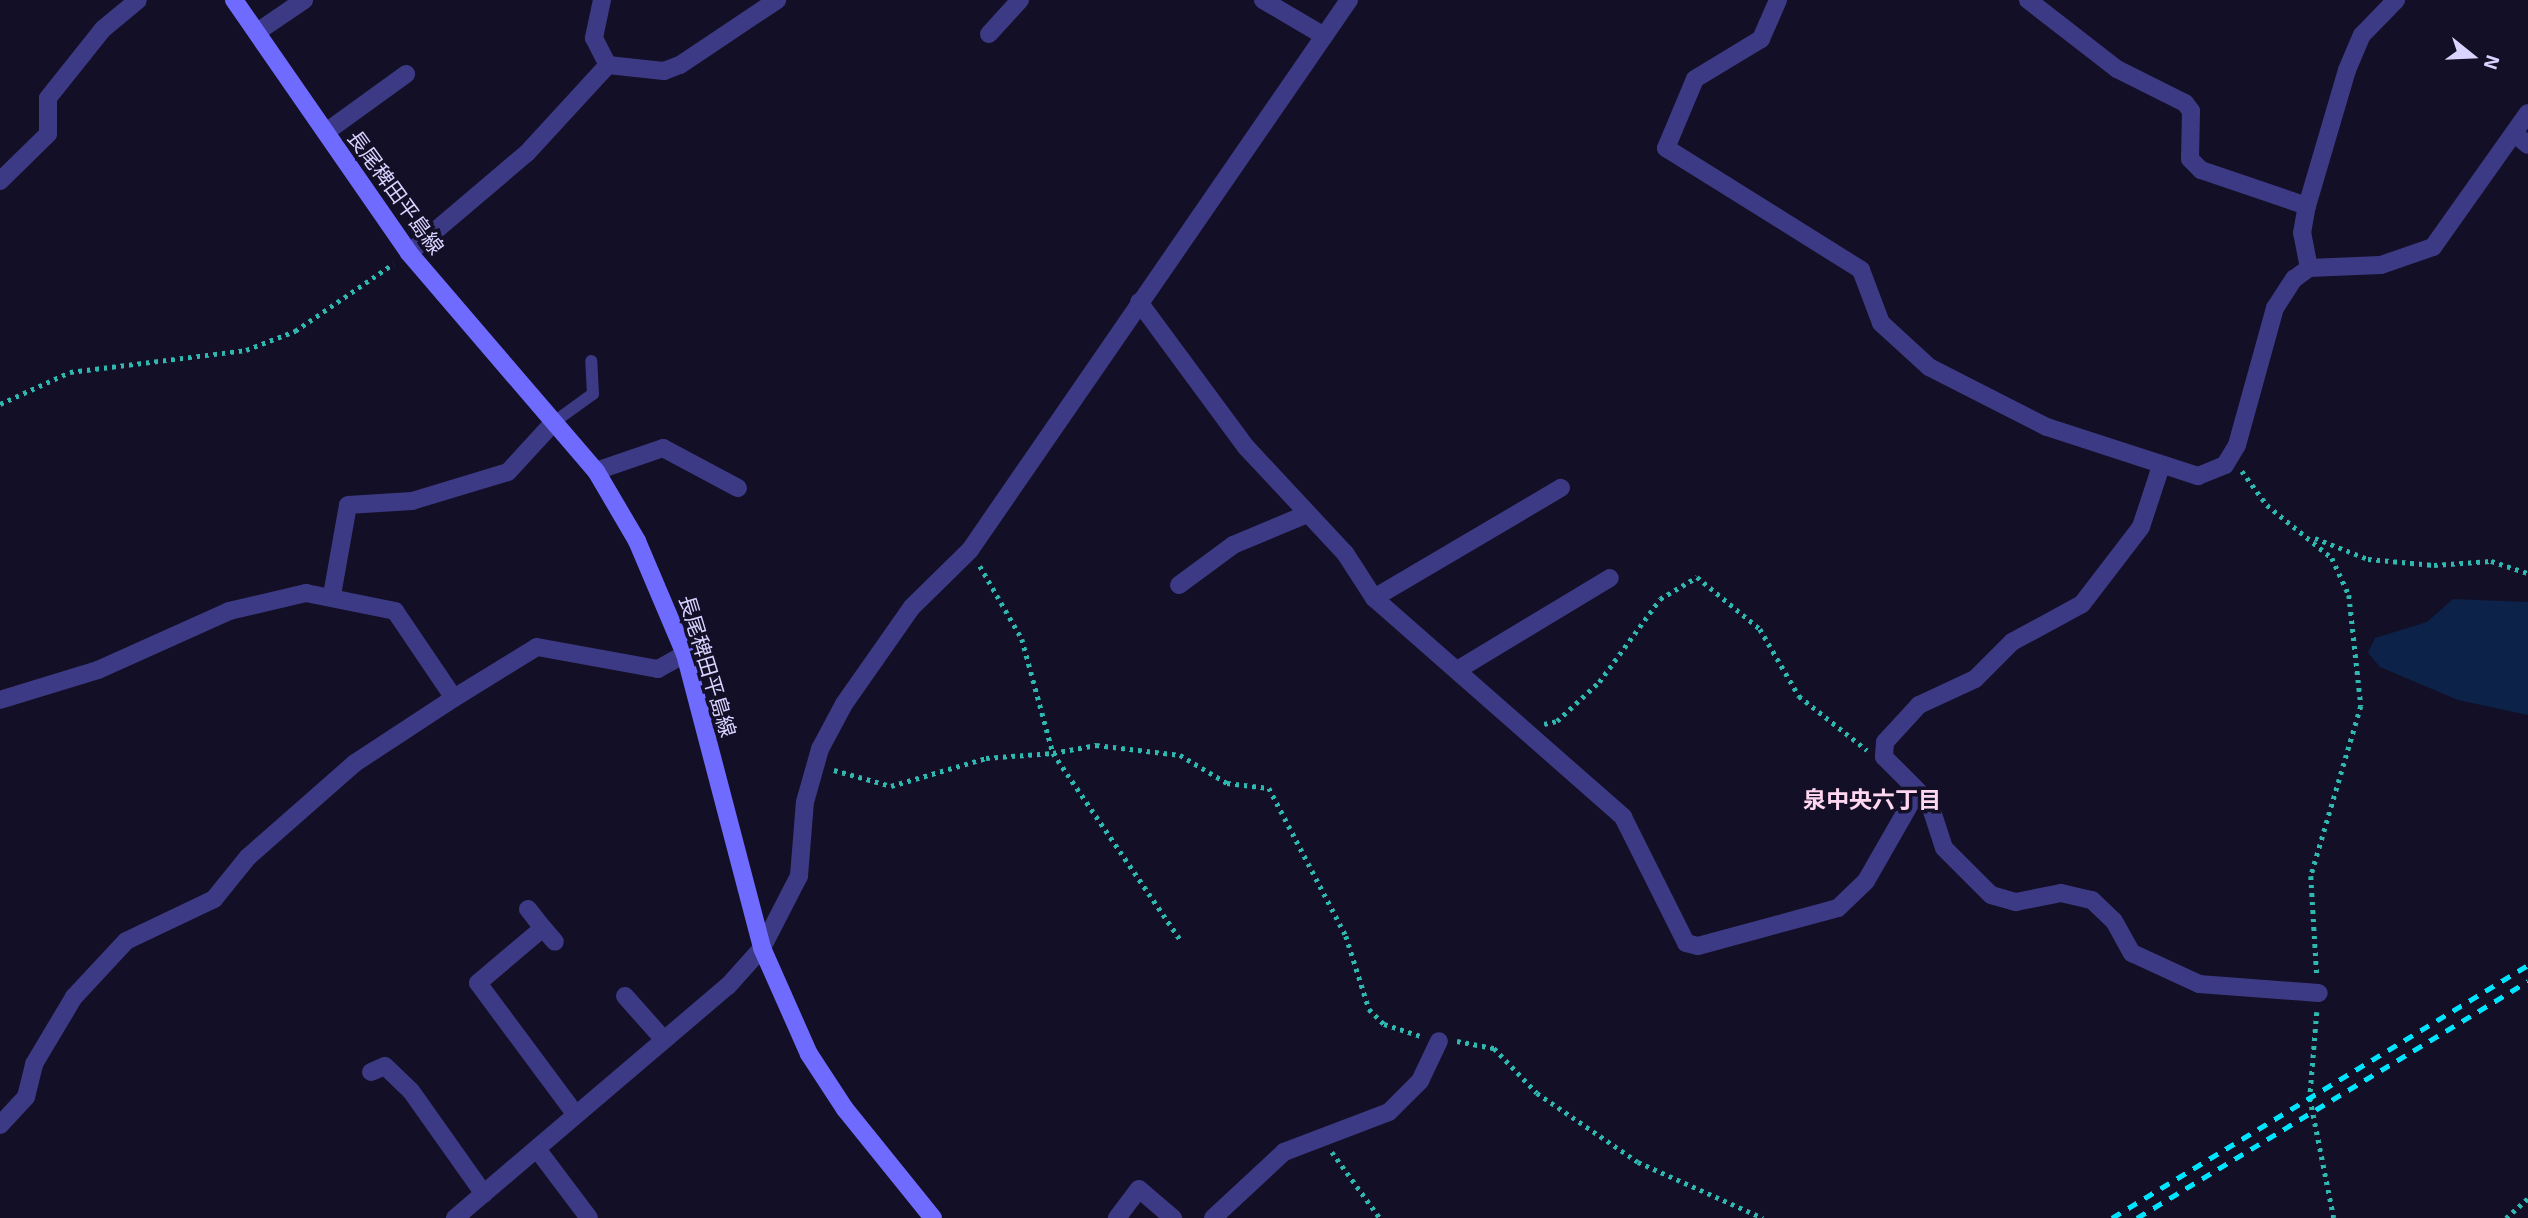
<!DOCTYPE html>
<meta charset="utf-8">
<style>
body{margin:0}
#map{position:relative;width:2528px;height:1218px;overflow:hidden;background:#130f26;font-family:"Exo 2","Noto Sans JP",sans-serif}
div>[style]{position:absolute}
.water>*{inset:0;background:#0c2248}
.path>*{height:4.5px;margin-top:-2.25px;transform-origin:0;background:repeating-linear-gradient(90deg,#2fb8b0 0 3.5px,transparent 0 8.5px)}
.service>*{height:12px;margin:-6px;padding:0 6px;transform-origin:6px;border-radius:6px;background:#3d3a85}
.minor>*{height:18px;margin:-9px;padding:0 9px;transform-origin:9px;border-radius:9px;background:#3d3a85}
.secondary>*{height:18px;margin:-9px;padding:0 9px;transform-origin:9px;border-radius:9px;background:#6f6bff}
.rail>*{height:5px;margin-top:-2.5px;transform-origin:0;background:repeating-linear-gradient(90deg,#00e5ff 0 10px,transparent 0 19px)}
span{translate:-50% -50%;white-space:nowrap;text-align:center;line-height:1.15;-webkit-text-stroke:7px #130f26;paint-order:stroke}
.street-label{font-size:21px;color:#d9d4ff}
.neighbourhood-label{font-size:23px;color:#ffd6f0;font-weight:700}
.north{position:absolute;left:2437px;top:21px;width:70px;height:70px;-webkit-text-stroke:5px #130f26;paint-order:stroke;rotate:108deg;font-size:19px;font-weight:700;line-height:28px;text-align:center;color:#d9d4ff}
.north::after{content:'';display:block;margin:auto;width:24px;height:32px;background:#d9d4ff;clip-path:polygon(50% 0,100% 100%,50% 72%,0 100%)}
</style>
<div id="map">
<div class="water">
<i style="clip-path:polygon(2453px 599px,2528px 602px,2528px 715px,2458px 700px,2380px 667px,2368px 653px,2375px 638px,2427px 622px)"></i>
</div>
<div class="path">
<i style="left:0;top:404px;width:77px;rotate:-24.6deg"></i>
<i style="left:70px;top:372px;width:177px;rotate:-7.1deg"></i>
<i style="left:246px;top:350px;width:53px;rotate:-21.2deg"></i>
<i style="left:295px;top:331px;width:119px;rotate:-34.4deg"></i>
<i style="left:2242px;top:471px;width:42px;rotate:53.7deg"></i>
<i style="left:2267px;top:505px;width:84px;rotate:39.2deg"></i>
<i style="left:2332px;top:558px;width:41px;rotate:65.3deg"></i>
<i style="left:2349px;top:595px;width:112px;rotate:83.8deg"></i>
<i style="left:2361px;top:706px;width:177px;rotate:106.4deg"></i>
<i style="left:2311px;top:876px;width:100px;rotate:86.6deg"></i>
<i style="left:2315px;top:538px;width:57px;rotate:21.6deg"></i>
<i style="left:2368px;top:559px;width:66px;rotate:5.2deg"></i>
<i style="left:2434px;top:565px;width:57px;rotate:-4deg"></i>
<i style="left:2491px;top:561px;width:39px;rotate:18deg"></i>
<i style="left:980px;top:566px;width:84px;rotate:60.1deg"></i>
<i style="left:1022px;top:639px;width:118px;rotate:74.8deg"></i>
<i style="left:1053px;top:753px;width:44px;rotate:-10.5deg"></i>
<i style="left:1096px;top:745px;width:85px;rotate:6.8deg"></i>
<i style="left:1180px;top:755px;width:55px;rotate:30.8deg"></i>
<i style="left:1227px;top:783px;width:42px;rotate:6.8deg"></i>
<i style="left:1269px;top:788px;width:167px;rotate:62.5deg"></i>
<i style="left:1346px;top:936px;width:77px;rotate:72.5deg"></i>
<i style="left:1369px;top:1009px;width:21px;rotate:45deg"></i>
<i style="left:1384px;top:1024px;width:39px;rotate:18deg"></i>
<i style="left:1544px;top:724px;width:13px;rotate:-13deg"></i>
<i style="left:1557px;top:721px;width:57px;rotate:-42.9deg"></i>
<i style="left:1599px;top:682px;width:103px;rotate:-53.7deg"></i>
<i style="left:1660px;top:599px;width:43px;rotate:-30.7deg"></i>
<i style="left:1697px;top:577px;width:82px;rotate:39.5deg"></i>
<i style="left:1760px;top:629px;width:78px;rotate:59.8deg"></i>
<i style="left:1799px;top:696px;width:87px;rotate:38.5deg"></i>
<i style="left:834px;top:770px;width:59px;rotate:15.7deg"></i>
<i style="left:891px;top:786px;width:99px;rotate:-16.4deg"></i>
<i style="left:986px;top:758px;width:67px;rotate:-4.3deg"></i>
<i style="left:1053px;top:753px;width:225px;rotate:55.7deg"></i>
<i style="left:2317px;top:1012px;width:86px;rotate:94.7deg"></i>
<i style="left:2310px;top:1098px;width:122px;rotate:78.7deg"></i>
<i style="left:1457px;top:1041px;width:38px;rotate:11deg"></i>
<i style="left:1494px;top:1048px;width:62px;rotate:46.3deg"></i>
<i style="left:1537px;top:1093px;width:122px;rotate:34.3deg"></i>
<i style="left:1638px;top:1162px;width:137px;rotate:24.1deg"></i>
<i style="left:1332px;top:1152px;width:82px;rotate:54deg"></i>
<i style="left:2506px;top:1218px;width:30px;rotate:-42deg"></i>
</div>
<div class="service">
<i style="left:554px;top:422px;width:48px;rotate:-35.7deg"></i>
<i style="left:593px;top:394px;width:33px;rotate:-93deg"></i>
</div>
<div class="minor">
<i style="left:602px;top:0;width:39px;rotate:102deg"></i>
<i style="left:594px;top:38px;width:30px;rotate:63deg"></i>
<i style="left:1263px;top:0;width:71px;rotate:30.5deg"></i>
<i style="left:1778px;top:0;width:43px;rotate:113.6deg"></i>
<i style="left:1761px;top:39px;width:77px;rotate:148.8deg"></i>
<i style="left:1695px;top:79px;width:75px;rotate:112.8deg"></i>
<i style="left:1666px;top:148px;width:230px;rotate:32deg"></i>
<i style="left:1861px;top:270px;width:57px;rotate:69.3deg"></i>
<i style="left:1881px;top:323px;width:65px;rotate:42.5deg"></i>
<i style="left:1929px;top:367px;width:132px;rotate:27deg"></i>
<i style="left:2047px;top:427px;width:159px;rotate:18deg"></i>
<i style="left:2198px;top:476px;width:29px;rotate:-22deg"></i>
<i style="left:2225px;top:465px;width:23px;rotate:-59deg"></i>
<i style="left:2237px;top:445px;width:142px;rotate:-74.5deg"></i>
<i style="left:2275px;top:308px;width:35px;rotate:-57deg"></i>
<i style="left:2294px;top:279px;width:19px;rotate:-36deg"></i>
<i style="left:2309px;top:268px;width:72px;rotate:-2.4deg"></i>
<i style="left:2381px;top:265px;width:55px;rotate:-19.1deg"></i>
<i style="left:2433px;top:247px;width:164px;rotate:-54.7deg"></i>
<i style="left:2028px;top:0;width:113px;rotate:37.8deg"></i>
<i style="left:2117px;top:69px;width:76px;rotate:26.6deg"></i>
<i style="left:2185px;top:103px;width:10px;rotate:53deg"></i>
<i style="left:2191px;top:111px;width:48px;rotate:91.2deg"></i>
<i style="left:2190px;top:159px;width:16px;rotate:45deg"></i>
<i style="left:2201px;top:170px;width:112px;rotate:18.8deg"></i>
<i style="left:257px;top:32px;width:57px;rotate:-34.2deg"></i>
<i style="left:989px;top:34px;width:46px;rotate:-47.6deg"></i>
<i style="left:326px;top:132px;width:99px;rotate:-35.9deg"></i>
<i style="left:2514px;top:133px;width:18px;rotate:41deg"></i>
<i style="left:0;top:181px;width:67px;rotate:-44.4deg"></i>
<i style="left:48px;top:134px;width:36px;rotate:-90deg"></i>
<i style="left:48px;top:98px;width:88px;rotate:-51.4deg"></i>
<i style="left:103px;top:29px;width:45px;rotate:-39.6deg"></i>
<i style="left:409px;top:253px;width:155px;rotate:-40.3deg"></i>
<i style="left:527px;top:153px;width:120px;rotate:-47.4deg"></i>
<i style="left:608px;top:65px;width:56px;rotate:6.1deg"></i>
<i style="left:664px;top:71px;width:17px;rotate:-21deg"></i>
<i style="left:680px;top:65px;width:117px;rotate:-33.8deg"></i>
<i style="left:2309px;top:268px;width:36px;rotate:-101deg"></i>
<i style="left:2302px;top:233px;width:27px;rotate:-80deg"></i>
<i style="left:2307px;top:206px;width:142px;rotate:-73.6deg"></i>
<i style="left:2347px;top:70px;width:38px;rotate:-67deg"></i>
<i style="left:2362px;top:35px;width:49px;rotate:-45.8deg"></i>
<i style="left:1139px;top:302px;width:180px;rotate:53.6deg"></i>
<i style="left:1246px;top:447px;width:145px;rotate:47deg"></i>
<i style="left:1345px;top:553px;width:54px;rotate:57.2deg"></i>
<i style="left:1374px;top:598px;width:332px;rotate:41.3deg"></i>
<i style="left:1623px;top:817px;width:141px;rotate:63.4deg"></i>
<i style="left:1686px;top:943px;width:12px;rotate:14deg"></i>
<i style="left:1698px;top:946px;width:145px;rotate:-15.2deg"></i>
<i style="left:1838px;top:908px;width:39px;rotate:-44deg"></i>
<i style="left:1866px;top:881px;width:103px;rotate:-60.2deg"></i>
<i style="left:2161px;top:466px;width:64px;rotate:108.2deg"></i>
<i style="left:2141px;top:527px;width:97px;rotate:127.5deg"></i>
<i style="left:2082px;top:604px;width:80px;rotate:151.5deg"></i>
<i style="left:2012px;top:642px;width:52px;rotate:135deg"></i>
<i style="left:1975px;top:679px;width:62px;rotate:155.1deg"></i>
<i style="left:1919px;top:705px;width:50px;rotate:132.6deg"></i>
<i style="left:1885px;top:742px;width:15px;rotate:94deg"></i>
<i style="left:1884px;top:757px;width:64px;rotate:45deg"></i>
<i style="left:1929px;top:802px;width:48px;rotate:71.9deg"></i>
<i style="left:1944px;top:848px;width:66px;rotate:45deg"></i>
<i style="left:1991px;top:895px;width:26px;rotate:16deg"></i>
<i style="left:2016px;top:902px;width:46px;rotate:-11.3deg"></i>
<i style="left:2061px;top:893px;width:32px;rotate:13deg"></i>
<i style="left:2092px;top:900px;width:30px;rotate:44deg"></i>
<i style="left:2114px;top:921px;width:37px;rotate:61deg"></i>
<i style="left:2132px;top:953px;width:74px;rotate:24.8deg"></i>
<i style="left:2199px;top:984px;width:120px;rotate:4.3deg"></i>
<i style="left:596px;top:471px;width:71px;rotate:-18.9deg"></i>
<i style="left:663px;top:448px;width:85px;rotate:28.1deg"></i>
<i style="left:1179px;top:585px;width:67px;rotate:-36.5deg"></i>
<i style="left:1233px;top:545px;width:80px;rotate:-22.7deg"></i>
<i style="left:332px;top:595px;width:91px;rotate:-79.9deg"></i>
<i style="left:348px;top:505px;width:64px;rotate:-3.6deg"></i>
<i style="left:412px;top:501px;width:100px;rotate:-16.8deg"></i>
<i style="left:508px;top:472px;width:68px;rotate:-47.4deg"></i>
<i style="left:1374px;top:598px;width:217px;rotate:-30.5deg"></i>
<i style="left:1459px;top:669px;width:176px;rotate:-31.1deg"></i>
<i style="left:0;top:700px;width:102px;rotate:-17deg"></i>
<i style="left:98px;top:670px;width:144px;rotate:-24.2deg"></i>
<i style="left:229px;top:611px;width:79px;rotate:-13.2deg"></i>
<i style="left:306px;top:593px;width:91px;rotate:11.4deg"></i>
<i style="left:395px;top:611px;width:105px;rotate:55.9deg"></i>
<i style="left:454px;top:698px;width:97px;rotate:-31.6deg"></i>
<i style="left:537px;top:647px;width:123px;rotate:10.3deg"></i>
<i style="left:658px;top:669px;width:31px;rotate:-29deg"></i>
<i style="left:528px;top:909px;width:24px;rotate:52deg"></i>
<i style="left:543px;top:928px;width:85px;rotate:139.8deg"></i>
<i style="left:478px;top:983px;width:164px;rotate:53.4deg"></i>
<i style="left:543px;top:928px;width:18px;rotate:49deg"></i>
<i style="left:625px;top:996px;width:59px;rotate:48.4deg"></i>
<i style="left:371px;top:1072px;width:15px;rotate:-23deg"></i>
<i style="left:385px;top:1066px;width:36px;rotate:44deg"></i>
<i style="left:411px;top:1091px;width:126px;rotate:54.7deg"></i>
<i style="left:0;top:1125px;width:38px;rotate:-47deg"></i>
<i style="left:26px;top:1097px;width:34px;rotate:-76deg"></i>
<i style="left:34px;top:1064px;width:78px;rotate:-59.2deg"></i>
<i style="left:74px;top:997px;width:76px;rotate:-47.1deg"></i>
<i style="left:126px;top:941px;width:98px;rotate:-25.5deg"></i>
<i style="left:214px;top:899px;width:54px;rotate:-51deg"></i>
<i style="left:248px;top:857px;width:142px;rotate:-41.3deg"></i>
<i style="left:355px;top:763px;width:118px;rotate:-33.3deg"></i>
<i style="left:537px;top:1149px;width:86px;rotate:53deg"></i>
<i style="left:455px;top:1218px;width:358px;rotate:-40.4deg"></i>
<i style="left:728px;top:986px;width:51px;rotate:-48.2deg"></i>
<i style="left:762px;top:948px;width:81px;rotate:-62.8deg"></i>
<i style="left:799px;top:876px;width:74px;rotate:-85.4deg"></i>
<i style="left:805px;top:802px;width:55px;rotate:-74.2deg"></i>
<i style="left:820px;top:749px;width:51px;rotate:-61.9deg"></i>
<i style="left:844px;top:704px;width:118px;rotate:-55deg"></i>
<i style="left:912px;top:607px;width:81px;rotate:-44.5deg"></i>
<i style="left:970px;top:550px;width:668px;rotate:-55.43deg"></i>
<i style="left:1117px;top:1218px;width:36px;rotate:-53deg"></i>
<i style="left:1139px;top:1189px;width:45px;rotate:40.5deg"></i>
<i style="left:1213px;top:1218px;width:97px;rotate:-42.9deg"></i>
<i style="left:1284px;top:1152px;width:112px;rotate:-20.9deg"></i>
<i style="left:1389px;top:1112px;width:44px;rotate:-45deg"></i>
<i style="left:1420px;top:1081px;width:44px;rotate:-64.6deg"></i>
</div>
<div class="secondary">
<i style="left:234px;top:0;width:308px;rotate:55.3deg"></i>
<i style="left:409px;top:253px;width:287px;rotate:49.4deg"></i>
<i style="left:596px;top:471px;width:81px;rotate:59.6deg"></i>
<i style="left:637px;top:541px;width:123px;rotate:67deg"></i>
<i style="left:685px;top:654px;width:304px;rotate:75.3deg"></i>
<i style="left:762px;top:948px;width:116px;rotate:66.1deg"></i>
<i style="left:809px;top:1054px;width:66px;rotate:56.8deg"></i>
<i style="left:845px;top:1109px;width:140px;rotate:51.1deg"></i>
</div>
<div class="rail">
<i style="left:2112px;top:1218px;width:487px;rotate:-31.3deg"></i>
<i style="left:2137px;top:1218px;width:457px;rotate:-31.2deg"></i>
</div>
<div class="street-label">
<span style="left:396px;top:192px;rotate:54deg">長尾稗田平島線</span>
<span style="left:708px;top:666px;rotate:73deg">長尾稗田平島線</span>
</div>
<div class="neighbourhood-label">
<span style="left:1872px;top:799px">泉中央六丁目</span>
</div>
<div class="north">N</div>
</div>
